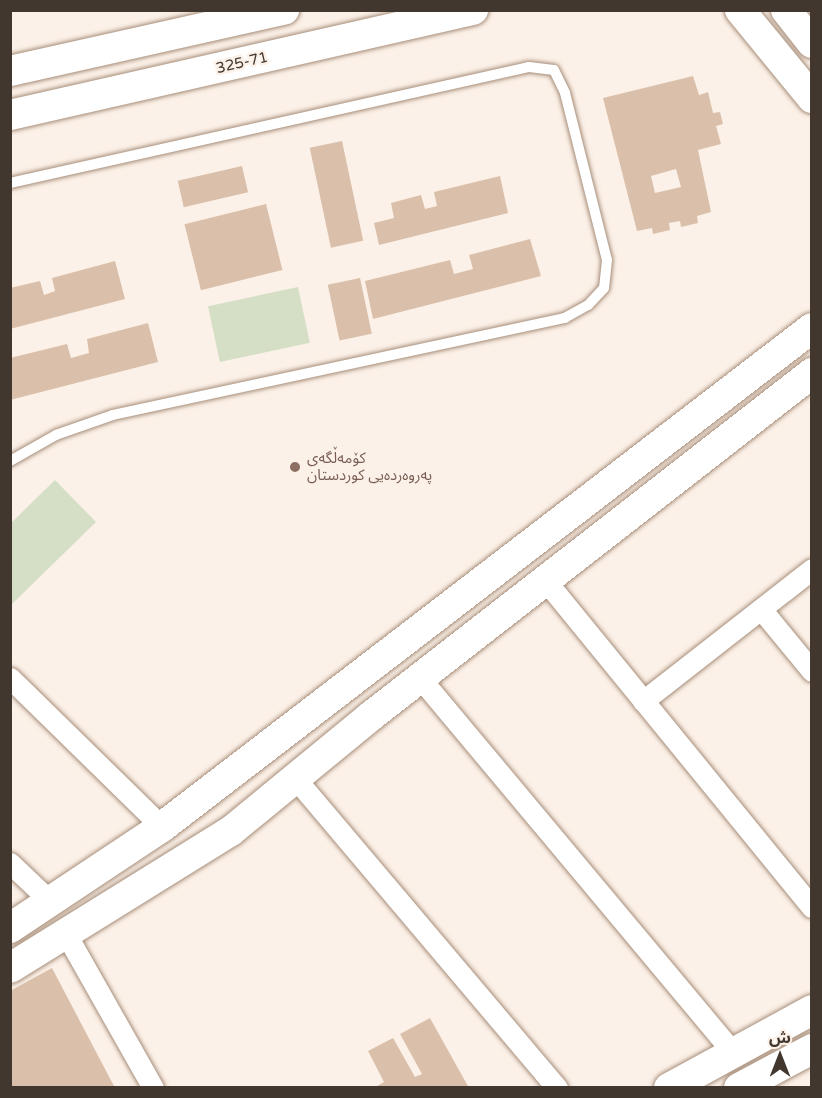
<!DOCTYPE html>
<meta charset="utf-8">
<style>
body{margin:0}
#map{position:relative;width:822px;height:1098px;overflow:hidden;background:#fcf1e8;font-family:"Varela Round","Noto Sans Arabic",sans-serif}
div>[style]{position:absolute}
.green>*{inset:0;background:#d4dfc6;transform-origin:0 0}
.building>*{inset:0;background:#dac0aa;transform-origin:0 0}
.roads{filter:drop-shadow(0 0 2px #a78e7a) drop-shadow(0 0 2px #a78e7a)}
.lane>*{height:10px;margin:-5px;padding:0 5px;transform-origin:5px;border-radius:5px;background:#fff}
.street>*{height:21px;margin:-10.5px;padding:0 10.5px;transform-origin:10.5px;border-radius:10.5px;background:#fff}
.secondary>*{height:30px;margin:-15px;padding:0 15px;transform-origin:15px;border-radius:15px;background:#fff}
.dots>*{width:16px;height:16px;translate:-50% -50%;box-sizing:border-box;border:3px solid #fcf1e8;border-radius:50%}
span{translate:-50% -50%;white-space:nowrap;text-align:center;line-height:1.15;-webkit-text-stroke:5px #fcf1e8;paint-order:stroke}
.street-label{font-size:15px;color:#42372f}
.education-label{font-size:15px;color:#785e54}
.left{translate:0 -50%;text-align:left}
.frame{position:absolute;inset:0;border:12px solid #42372f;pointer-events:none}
.north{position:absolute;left:750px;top:1026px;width:60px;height:60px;-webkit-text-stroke:4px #fcf1e8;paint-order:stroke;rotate:0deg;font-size:16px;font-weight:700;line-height:24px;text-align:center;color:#42372f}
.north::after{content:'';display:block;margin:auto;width:21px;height:27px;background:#42372f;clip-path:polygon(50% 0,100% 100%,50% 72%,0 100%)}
</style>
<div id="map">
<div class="green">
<i style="left:298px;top:287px;width:57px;height:92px;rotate:78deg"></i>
<i style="clip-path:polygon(55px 480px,96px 522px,11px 605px,11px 523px)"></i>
</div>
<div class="building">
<i style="clip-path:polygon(evenodd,693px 76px,699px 95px,708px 92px,713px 113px,720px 112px,723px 124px,716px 126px,721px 144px,698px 150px,711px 212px,697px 216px,698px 223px,681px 227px,680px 221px,669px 223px,670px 230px,653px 234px,652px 228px,637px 231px,603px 98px,693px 76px,676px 169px,681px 187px,655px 193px,651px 176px,676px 169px)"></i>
<i style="left:342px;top:141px;width:102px;height:33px;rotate:78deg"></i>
<i style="left:242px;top:166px;width:27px;height:66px;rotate:77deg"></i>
<i style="clip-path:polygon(500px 176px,508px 213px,379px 245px,374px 223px,394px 218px,391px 203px,421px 195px,425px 209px,437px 206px,434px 192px)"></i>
<i style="left:266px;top:204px;width:68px;height:84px;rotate:76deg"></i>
<i style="clip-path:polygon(530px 239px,541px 276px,373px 319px,365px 281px,450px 260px,454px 274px,473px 269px,469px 255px)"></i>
<i style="clip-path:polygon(115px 261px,125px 299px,10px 329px,10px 288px,40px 281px,44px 295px,55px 291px,52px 278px)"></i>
<i style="left:360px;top:278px;width:57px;height:33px;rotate:78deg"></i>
<i style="clip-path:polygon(148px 323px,158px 362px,10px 400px,10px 358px,67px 344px,71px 358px,89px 353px,87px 339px)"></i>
<i style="clip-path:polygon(52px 968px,115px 1088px,10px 1088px,10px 991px)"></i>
<i style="clip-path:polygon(430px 1018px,469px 1088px,374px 1088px,384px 1082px,368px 1051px,393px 1038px,415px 1077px,422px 1074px,400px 1034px)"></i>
</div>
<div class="roads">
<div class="lane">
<i style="left:10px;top:183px;width:532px;rotate:-12.6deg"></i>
<i style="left:529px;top:67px;width:25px;rotate:7deg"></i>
<i style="left:554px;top:70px;width:25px;rotate:64deg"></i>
<i style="left:565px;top:93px;width:172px;rotate:75.9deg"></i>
<i style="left:607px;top:260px;width:28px;rotate:96deg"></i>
<i style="left:604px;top:288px;width:23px;rotate:133deg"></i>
<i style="left:588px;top:305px;width:26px;rotate:151deg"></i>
<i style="left:565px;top:318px;width:462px;rotate:167.9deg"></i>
<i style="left:113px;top:415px;width:60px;rotate:160.7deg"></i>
<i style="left:56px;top:435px;width:53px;rotate:150.5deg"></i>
</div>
<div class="street">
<i style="left:545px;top:580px;width:422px;rotate:50.8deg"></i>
<i style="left:761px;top:609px;width:80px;rotate:50.6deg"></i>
<i style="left:10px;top:678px;width:213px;rotate:44.4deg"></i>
<i style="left:420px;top:678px;width:489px;rotate:50.1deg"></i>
<i style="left:643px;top:701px;width:214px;rotate:-38deg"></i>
<i style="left:295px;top:778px;width:406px;rotate:49.8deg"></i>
<i style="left:10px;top:863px;width:58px;rotate:43.6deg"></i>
<i style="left:66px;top:934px;width:177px;rotate:60.5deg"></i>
</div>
<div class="secondary">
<i style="left:740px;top:10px;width:114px;rotate:50.7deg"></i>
<i style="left:786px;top:10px;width:42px;rotate:51.8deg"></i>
<i style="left:10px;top:71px;width:281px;rotate:-12.6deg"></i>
<i style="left:10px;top:115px;width:475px;rotate:-12.8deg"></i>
<i style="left:10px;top:928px;width:182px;rotate:-33.6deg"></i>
<i style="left:162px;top:827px;width:819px;rotate:-37.51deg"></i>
<i style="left:10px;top:968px;width:260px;rotate:-31.8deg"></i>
<i style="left:231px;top:831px;width:181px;rotate:-39.4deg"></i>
<i style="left:371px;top:716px;width:559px;rotate:-37.87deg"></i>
<i style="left:669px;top:1088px;width:163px;rotate:-28.6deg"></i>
<i style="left:739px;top:1088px;width:83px;rotate:-28.1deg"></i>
</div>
</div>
<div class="dots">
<i style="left:295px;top:467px;background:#8d6e63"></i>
</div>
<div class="street-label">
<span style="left:242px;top:63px;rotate:-13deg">325-71</span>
</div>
<div class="education-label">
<span class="left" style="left:307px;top:467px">كۆمەڵگەی<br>پەروەردەیی كوردستان</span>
</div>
<div class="frame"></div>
<div class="north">ش</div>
</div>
